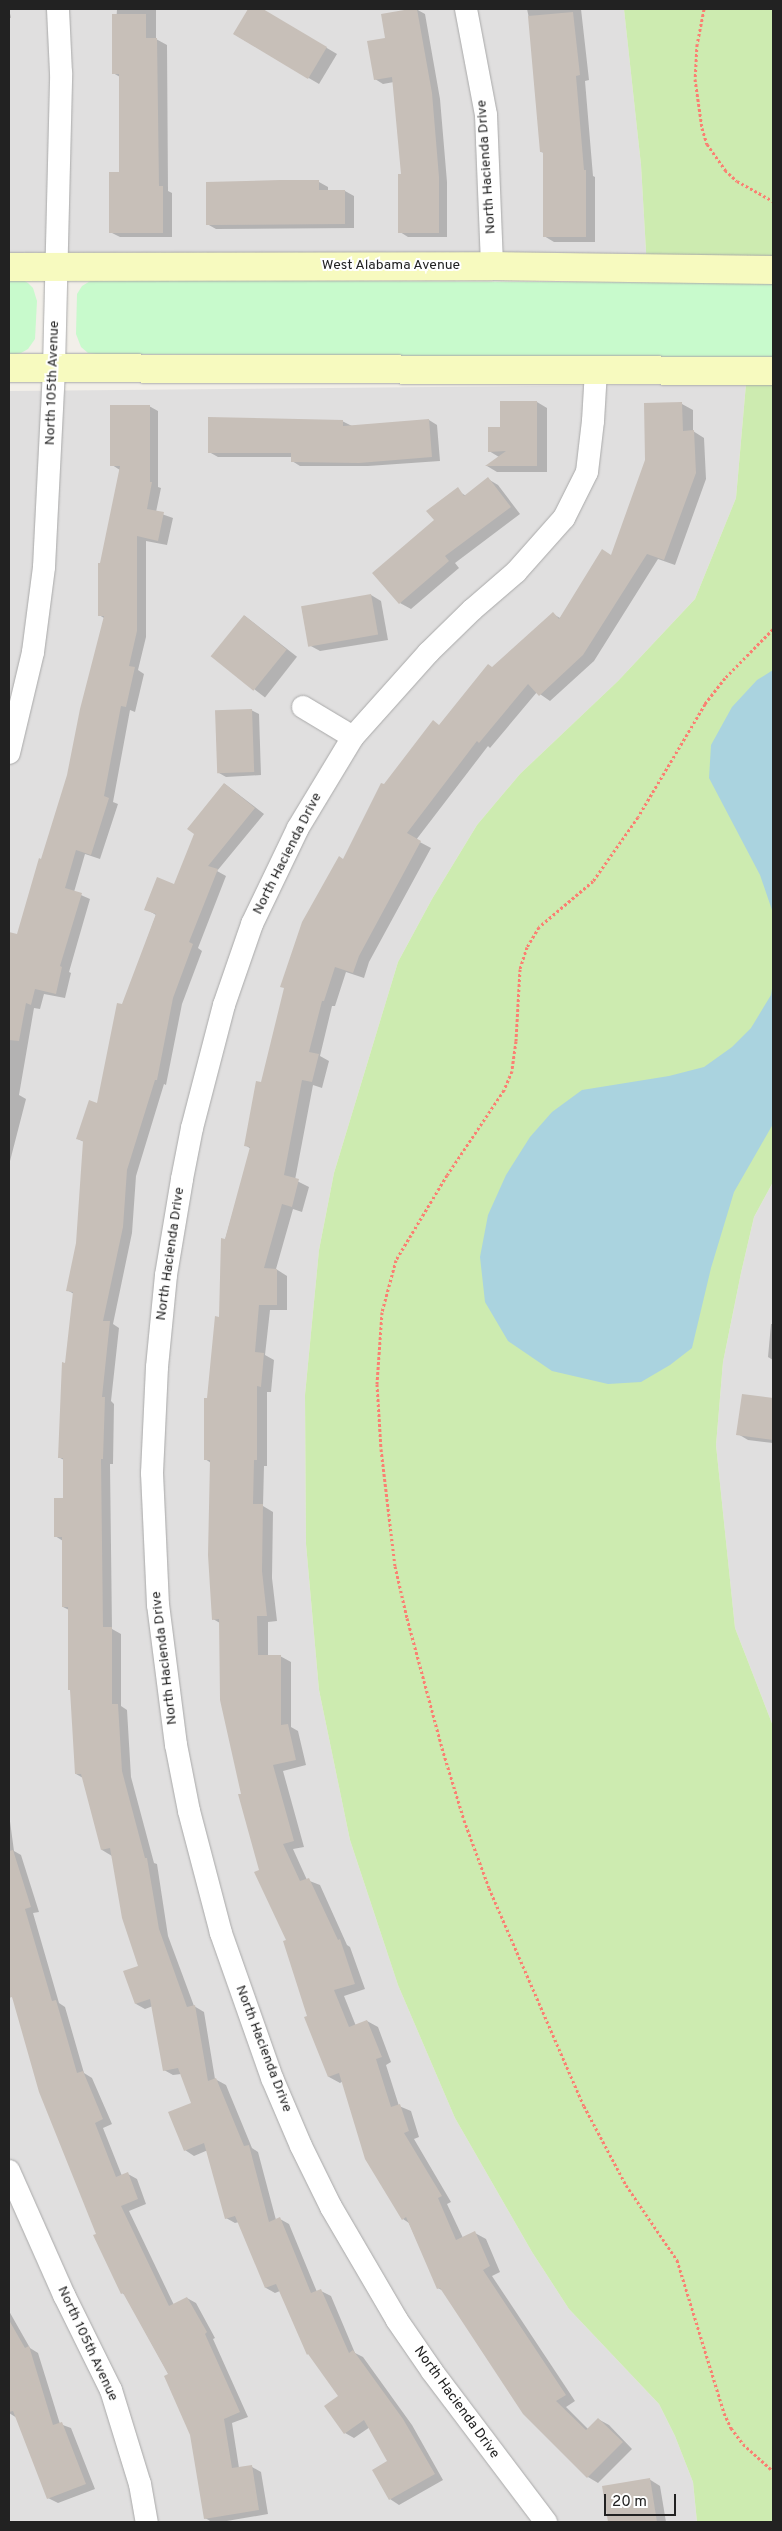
<!DOCTYPE html>
<style>
body{margin:0}
#map{position:relative;width:782px;height:2531px;overflow:hidden;background:#f2efe9;font-family:Overpass,sans-serif}
div>[style]{position:absolute}
.residential>*{inset:0;background:#e0dfdf}
.grass>*{inset:0;background:#cdebb0}
.park>*{inset:0;background:#c8facc}
.water>*{inset:0;background:#aad3df}
.shadow>*{inset:0;background:#0003;transform-origin:0 0}
.building>*{inset:0;background:#c7bfb8;transform-origin:0 0}
.path>*{height:3px;margin-top:-1.5px;transform-origin:0;background:repeating-linear-gradient(90deg,#fa8072 0 2.5px,transparent 0 5px)}
.roads{filter:drop-shadow(0 0 1px #a9a9a9) drop-shadow(0 0 1px #a9a9a9)}
.street>*{height:22px;margin:-11px;padding:0 11px;transform-origin:11px;border-radius:11px;background:#fff}
.secondary>*{height:28px;margin:-14px;padding:0 14px;transform-origin:14px;border-radius:14px;background:#f7fabf}
span{translate:-50% -50%;white-space:nowrap;text-align:center;line-height:1.15;-webkit-text-stroke:4px #fff;paint-order:stroke}
.street-label{font-size:14px;color:#222}
.frame{position:absolute;inset:0;border:10px solid #222;pointer-events:none}
.scale{position:absolute;left:604px;top:2494px;width:72px;height:22px;box-sizing:border-box;border:2px solid #222;border-top:0;padding-left:6px;font-size:15px;line-height:18px;white-space:nowrap;color:#222;-webkit-text-stroke:4px #fff;paint-order:stroke}
</style>
<div id="map">
<div class="residential">
<i style="clip-path:polygon(9px 9px,624px 9px,641px 165px,647px 268px,9px 267px)"></i>
<i style="clip-path:polygon(746px 384px,736px 498px,695px 599px,618px 681px,520px 774px,477px 825px,432px 899px,398px 962px,334px 1173px,319px 1250px,305px 1395px,306px 1544px,319px 1690px,350px 1840px,398px 1985px,455px 2118px,532px 2252px,569px 2309px,659px 2404px,675px 2436px,693px 2482px,697px 2522px,9px 2522px,9px 391px)"></i>
<i style="clip-path:polygon(773px 1182px,773px 1726px,735px 1628px,716px 1445px,723px 1362px,741px 1273px,754px 1217px)"></i>
</div>
<div class="grass">
<i style="clip-path:polygon(624px 9px,773px 9px,773px 270px,647px 268px,641px 165px)"></i>
<i style="clip-path:polygon(746px 384px,773px 384px,773px 1182px,754px 1217px,741px 1273px,723px 1362px,716px 1445px,735px 1628px,773px 1726px,773px 2522px,697px 2522px,693px 2482px,675px 2436px,659px 2404px,569px 2309px,532px 2252px,455px 2118px,398px 1985px,350px 1840px,319px 1690px,306px 1544px,305px 1395px,319px 1250px,334px 1173px,398px 962px,432px 899px,477px 825px,520px 774px,618px 681px,695px 599px,736px 498px)"></i>
</div>
<div class="park">
<i style="clip-path:polygon(9px 278px,23px 280px,28px 283px,33px 288px,37px 301px,35px 339px,28px 349px,21px 353px,11px 355px,9px 355px)"></i>
<i style="clip-path:polygon(92px 280px,773px 283px,773px 358px,96px 354px,88px 353px,81px 347px,76px 334px,77px 294px,82px 286px)"></i>
</div>
<div class="water">
<i style="clip-path:polygon(773px 670px,773px 913px,760px 875px,709px 778px,711px 745px,732px 707px,757px 680px)"></i>
<i style="clip-path:polygon(773px 982px,773px 1124px,734px 1192px,711px 1268px,692px 1348px,670px 1365px,641px 1382px,608px 1384px,552px 1371px,508px 1341px,485px 1302px,480px 1257px,488px 1215px,506px 1175px,530px 1137px,552px 1112px,582px 1090px,669px 1076px,704px 1067px,732px 1047px,751px 1028px,771px 995px)"></i>
</div>
<div class="shadow">
<i style="left:9px;top:9px;width:9px;height:76px;rotate:77deg"></i>
<i style="clip-path:polygon(117px 9px,156px 9px,156px 39px,167px 45px,168px 191px,172px 193px,172px 237px,120px 237px,110px 232px,120px 173px,120px 77px,113px 73px)"></i>
<i style="clip-path:polygon(250px 9px,261px 9px,337px 54px,319px 84px,234px 34px)"></i>
<i style="clip-path:polygon(416px 9px,425px 14px,440px 99px,447px 182px,447px 237px,408px 237px,400px 232px,402px 175px,394px 82px,383px 84px,375px 79px,386px 39px,382px 15px)"></i>
<i style="clip-path:polygon(527px 9px,581px 9px,589px 80px,585px 81px,593px 176px,595px 177px,595px 242px,554px 242px,544px 236px,544px 153px,541px 152px,530px 23px)"></i>
<i style="left:9px;top:175px;width:1px;height:63px"></i>
<i style="clip-path:polygon(319px 182px,328px 187px,328px 191px,345px 191px,354px 196px,354px 228px,216px 229px,207px 224px)"></i>
<i style="clip-path:polygon(537px 402px,547px 408px,547px 472px,497px 472px,487px 466px,499px 457px,489px 451px,501px 428px)"></i>
<i style="clip-path:polygon(645px 404px,682px 404px,693px 410px,693px 431px,704px 438px,706px 479px,675px 565px,658px 559px,594px 661px,550px 701px,537px 692px,490px 748px,488px 746px,416px 840px,431px 848px,369px 962px,364px 978px,346px 972px,335px 1006px,332px 1006px,320px 1056px,329px 1061px,322px 1088px,313px 1085px,295px 1180px,309px 1187px,302px 1212px,293px 1209px,276px 1269px,287px 1276px,287px 1310px,270px 1310px,265px 1355px,274px 1360px,271px 1392px,267px 1392px,267px 1466px,264px 1466px,263px 1506px,273px 1512px,272px 1578px,277px 1621px,268px 1622px,268px 1656px,280px 1656px,291px 1662px,291px 1727px,298px 1731px,306px 1765px,283px 1771px,304px 1847px,293px 1849px,307px 1880px,320px 1885px,347px 1945px,350px 1947px,365px 1989px,344px 1996px,356px 2026px,367px 2021px,378px 2027px,391px 2062px,386px 2065px,399px 2106px,411px 2111px,419px 2137px,414px 2139px,451px 2202px,447px 2204px,463px 2238px,475px 2233px,486px 2239px,500px 2272px,492px 2276px,575px 2401px,566px 2407px,588px 2429px,598px 2419px,609px 2425px,632px 2449px,598px 2483px,588px 2477px,445px 2292px,438px 2288px,409px 2223px,403px 2219px,343px 2081px,340px 2083px,329px 2077px,308px 2017px,288px 1941px,260px 1871px,243px 1794px,220px 1623px,213px 1619px,211px 1463px,205px 1459px,208px 1399px,220px 1318px,225px 1240px,251px 1149px,245px 1145px,262px 1084px,344px 860px,384px 786px,493px 668px,553px 614px,560px 618px,612px 556px,647px 460px)"></i>
<i style="clip-path:polygon(149px 406px,158px 411px,158px 487px,161px 488px,156px 512px,173px 518px,167px 545px,146px 541px,146px 637px,138px 670px,144px 674px,135px 712px,130px 710px,113px 802px,118px 804px,100px 859px,85px 854px,74px 892px,90px 899px,69px 972px,71px 973px,65px 998px,44px 994px,40px 1009px,34px 1008px,19px 1095px,26px 1099px,9px 1165px,9px 942px,10px 934px,18px 936px,68px 776px,104px 618px,99px 615px,101px 564px,120px 470px,112px 465px)"></i>
<i style="clip-path:polygon(429px 420px,437px 425px,440px 461px,368px 466px,300px 466px,292px 461px,292px 457px,218px 457px,209px 452px,342px 421px,352px 426px)"></i>
<i style="clip-path:polygon(488px 479px,498px 485px,520px 514px,455px 563px,459px 568px,411px 609px,400px 603px,436px 520px,460px 492px,466px 496px)"></i>
<i style="clip-path:polygon(371px 595px,381px 601px,388px 640px,320px 651px,309px 645px)"></i>
<i style="left:245px;top:616px;width:66px;height:52px;rotate:38deg"></i>
<i style="clip-path:polygon(251px 710px,259px 714px,261px 775px,226px 777px,219px 773px)"></i>
<i style="clip-path:polygon(225px 784px,264px 814px,217px 871px,226px 876px,198px 948px,202px 951px,182px 1004px,166px 1085px,164px 1084px,136px 1176px,132px 1233px,113px 1324px,119px 1328px,111px 1401px,114px 1404px,113px 1464px,110px 1464px,112px 1629px,121px 1634px,121px 1706px,127px 1710px,131px 1777px,154px 1863px,157px 1864px,168px 1936px,194px 2006px,204px 2012px,215px 2079px,226px 2085px,252px 2148px,258px 2152px,276px 2220px,280px 2219px,289px 2224px,317px 2292px,321px 2291px,331px 2296px,355px 2353px,363px 2357px,412px 2425px,443px 2480px,399px 2505px,390px 2499px,389px 2461px,370px 2427px,354px 2438px,345px 2433px,340px 2396px,280px 2291px,275px 2293px,266px 2288px,239px 2222px,235px 2223px,226px 2218px,208px 2150px,194px 2156px,185px 2150px,193px 2103px,181px 2074px,173px 2075px,164px 2070px,153px 2006px,145px 2009px,136px 2004px,140px 1967px,112px 1856px,102px 1850px,83px 1778px,76px 1774px,69px 1610px,63px 1607px,63px 1541px,55px 1536px,64px 1499px,64px 1460px,60px 1458px,66px 1364px,74px 1294px,67px 1290px,77px 1243px,84px 1142px,78px 1139px,98px 1104px,123px 1006px,156px 915px,146px 909px,175px 886px)"></i>
<i style="clip-path:polygon(771px 1324px,773px 1324px,773px 1360px,768px 1357px)"></i>
<i style="clip-path:polygon(743px 1396px,773px 1400px,773px 1443px,748px 1440px,738px 1434px)"></i>
<i style="clip-path:polygon(9px 1814px,14px 1851px,21px 1855px,39px 1912px,33px 1913px,59px 2003px,65px 2007px,84px 2073px,92px 2078px,112px 2124px,103px 2128px,122px 2176px,128px 2174px,137px 2179px,146px 2204px,129px 2211px,174px 2305px,187px 2298px,196px 2303px,215px 2338px,213px 2339px,248px 2417px,232px 2423px,239px 2468px,252px 2467px,261px 2472px,268px 2514px,221px 2522px,212px 2522px,205px 2518px,191px 2435px,169px 2375px,125px 2295px,122px 2293px,98px 2235px,14px 1999px,9px 1993px)"></i>
<i style="clip-path:polygon(9px 2311px,30px 2348px,38px 2353px,60px 2424px,71px 2428px,95px 2489px,58px 2503px,48px 2498px,17px 2418px,9px 2413px)"></i>
<i style="clip-path:polygon(649px 2479px,660px 2486px,666px 2522px,609px 2522px,603px 2487px)"></i>
</div>
<div class="building">
<i style="clip-path:polygon(248px 9px,263px 9px,327px 47px,308px 79px,233px 34px)"></i>
<i style="clip-path:polygon(410px 9px,417px 9px,432px 93px,439px 177px,439px 233px,398px 233px,398px 174px,401px 174px,392px 77px,374px 80px,367px 41px,385px 38px,381px 14px)"></i>
<i style="clip-path:polygon(573px 12px,580px 75px,576px 76px,584px 170px,586px 170px,586px 237px,543px 237px,543px 152px,540px 152px,528px 16px)"></i>
<i style="clip-path:polygon(112px 14px,146px 14px,146px 38px,157px 38px,159px 186px,163px 186px,163px 233px,109px 233px,109px 172px,119px 172px,119px 74px,112px 74px)"></i>
<i style="clip-path:polygon(280px 180px,319px 180px,319px 190px,345px 190px,345px 224px,206px 225px,206px 182px)"></i>
<i style="clip-path:polygon(500px 401px,537px 401px,537px 466px,485px 466px,506px 451px,488px 452px,488px 427px,500px 427px)"></i>
<i style="clip-path:polygon(682px 402px,683px 431px,694px 430px,696px 473px,664px 560px,647px 554px,583px 655px,539px 696px,528px 684px,479px 743px,477px 741px,407px 833px,421px 841px,359px 956px,353px 973px,335px 967px,324px 1001px,322px 1001px,309px 1052px,319px 1054px,312px 1082px,302px 1080px,284px 1175px,299px 1179px,292px 1207px,282px 1204px,264px 1268px,277px 1269px,277px 1305px,259px 1305px,255px 1352px,264px 1353px,261px 1387px,257px 1386px,257px 1460px,254px 1460px,253px 1504px,263px 1504px,262px 1571px,267px 1616px,257px 1616px,258px 1655px,281px 1655px,281px 1725px,288px 1724px,296px 1760px,273px 1765px,294px 1841px,283px 1844px,300px 1881px,309px 1878px,338px 1940px,340px 1939px,355px 1984px,334px 1990px,349px 2027px,367px 2020px,382px 2057px,376px 2059px,391px 2107px,400px 2104px,409px 2131px,404px 2133px,442px 2196px,438px 2198px,456px 2240px,475px 2231px,490px 2266px,483px 2270px,566px 2395px,556px 2401px,586px 2430px,598px 2418px,623px 2442px,587px 2478px,523px 2414px,440px 2288px,437px 2289px,406px 2217px,402px 2220px,365px 2159px,339px 2073px,328px 2077px,304px 2017px,307px 2016px,283px 1941px,286px 1940px,254px 1872px,259px 1870px,238px 1794px,241px 1794px,220px 1700px,219px 1619px,212px 1620px,208px 1555px,210px 1460px,204px 1460px,204px 1398px,207px 1398px,215px 1316px,219px 1317px,221px 1238px,225px 1239px,250px 1147px,244px 1146px,256px 1081px,261px 1082px,284px 988px,280px 987px,302px 922px,339px 856px,343px 859px,381px 783px,384px 784px,433px 720px,439px 725px,488px 664px,492px 667px,553px 612px,559px 619px,602px 549px,611px 555px,645px 460px,644px 403px)"></i>
<i style="clip-path:polygon(110px 405px,150px 405px,150px 482px,152px 482px,147px 509px,164px 512px,158px 541px,137px 536px,137px 631px,129px 666px,135px 667px,126px 707px,121px 706px,104px 796px,109px 798px,91px 855px,76px 850px,65px 888px,82px 893px,60px 966px,62px 967px,56px 994px,35px 989px,31px 1005px,26px 1003px,19px 1041px,9px 1040px,9px 932px,17px 934px,39px 858px,41px 859px,67px 775px,80px 709px,104px 616px,98px 616px,98px 563px,100px 563px,120px 466px,110px 466px)"></i>
<i style="clip-path:polygon(208px 417px,343px 420px,343px 426px,429px 419px,432px 457px,359px 463px,291px 462px,291px 453px,208px 453px)"></i>
<i style="clip-path:polygon(488px 477px,511px 507px,445px 556px,449px 561px,399px 604px,372px 573px,434px 520px,426px 511px,458px 487px,464px 496px)"></i>
<i style="left:371px;top:594px;width:41px;height:71px;rotate:80deg"></i>
<i style="left:244px;top:615px;width:55px;height:53px;rotate:39deg"></i>
<i style="left:252px;top:709px;width:63px;height:37px;rotate:88deg"></i>
<i style="clip-path:polygon(224px 783px,255px 808px,208px 866px,218px 869px,189px 942px,193px 944px,173px 998px,157px 1080px,155px 1080px,127px 1170px,123px 1227px,103px 1321px,110px 1321px,102px 1397px,105px 1397px,103px 1459px,101px 1459px,103px 1627px,112px 1627px,112px 1704px,118px 1704px,122px 1771px,145px 1858px,147px 1858px,159px 1929px,187px 2007px,195px 2005px,208px 2081px,216px 2078px,244px 2146px,249px 2145px,269px 2222px,280px 2217px,311px 2293px,321px 2289px,349px 2353px,353px 2350px,403px 2419px,435px 2474px,389px 2500px,372px 2470px,387px 2461px,364px 2420px,344px 2434px,324px 2406px,338px 2396px,308px 2354px,307px 2355px,276px 2284px,265px 2288px,235px 2216px,225px 2219px,204px 2143px,184px 2151px,168px 2112px,191px 2103px,178px 2068px,163px 2071px,150px 1999px,135px 2004px,123px 1971px,138px 1966px,122px 1918px,110px 1848px,101px 1850px,81px 1774px,75px 1774px,70px 1690px,68px 1690px,68px 1607px,62px 1607px,62px 1537px,54px 1537px,54px 1498px,63px 1498px,63px 1458px,58px 1458px,62px 1362px,65px 1363px,73px 1292px,66px 1291px,76px 1243px,83px 1141px,76px 1139px,89px 1100px,97px 1103px,117px 1003px,122px 1004px,156px 914px,144px 910px,157px 877px,174px 884px,194px 834px,187px 829px)"></i>
<i style="clip-path:polygon(742px 1394px,773px 1398px,773px 1440px,736px 1435px)"></i>
<i style="clip-path:polygon(13px 1850px,31px 1907px,25px 1909px,52px 2001px,56px 2000px,77px 2073px,83px 2071px,103px 2119px,95px 2123px,116px 2177px,128px 2172px,138px 2199px,121px 2206px,169px 2306px,187px 2297px,207px 2332px,205px 2334px,240px 2412px,224px 2419px,232px 2468px,252px 2465px,259px 2510px,204px 2519px,190px 2435px,164px 2376px,168px 2374px,123px 2293px,121px 2294px,93px 2235px,96px 2234px,39px 2092px,12px 1997px,9px 1998px,9px 1851px)"></i>
<i style="clip-path:polygon(9px 2320px,25px 2348px,29px 2346px,53px 2425px,62px 2422px,86px 2484px,47px 2499px,13px 2411px,9px 2412px)"></i>
<i style="clip-path:polygon(650px 2478px,657px 2522px,608px 2522px,602px 2486px)"></i>
</div>
<div class="path">
<i style="left:704px;top:9px;width:36px;rotate:101deg"></i>
<i style="left:697px;top:44px;width:35px;rotate:93deg"></i>
<i style="left:695px;top:79px;width:49px;rotate:81.9deg"></i>
<i style="left:702px;top:128px;width:17px;rotate:73deg"></i>
<i style="left:707px;top:144px;width:32px;rotate:55deg"></i>
<i style="left:725px;top:170px;width:16px;rotate:43deg"></i>
<i style="left:737px;top:181px;width:41px;rotate:29.1deg"></i>
<i style="left:773px;top:629px;width:69px;rotate:134.4deg"></i>
<i style="left:725px;top:678px;width:33px;rotate:128deg"></i>
<i style="left:705px;top:704px;width:131px;rotate:120.7deg"></i>
<i style="left:638px;top:817px;width:78px;rotate:125.1deg"></i>
<i style="left:593px;top:881px;width:71px;rotate:139.6deg"></i>
<i style="left:539px;top:927px;width:23px;rotate:121deg"></i>
<i style="left:527px;top:947px;width:23px;rotate:108deg"></i>
<i style="left:520px;top:969px;width:72px;rotate:93.2deg"></i>
<i style="left:516px;top:1041px;width:30px;rotate:98deg"></i>
<i style="left:512px;top:1071px;width:21px;rotate:113deg"></i>
<i style="left:504px;top:1090px;width:102px;rotate:123.8deg"></i>
<i style="left:447px;top:1175px;width:99px;rotate:121deg"></i>
<i style="left:396px;top:1260px;width:54px;rotate:105.1deg"></i>
<i style="left:382px;top:1312px;width:72px;rotate:94deg"></i>
<i style="left:377px;top:1384px;width:65px;rotate:86.5deg"></i>
<i style="left:381px;top:1449px;width:118px;rotate:83.2deg"></i>
<i style="left:395px;top:1566px;width:53px;rotate:77deg"></i>
<i style="left:407px;top:1618px;width:135px;rotate:74.9deg"></i>
<i style="left:442px;top:1748px;width:75px;rotate:73deg"></i>
<i style="left:464px;top:1820px;width:72px;rotate:69.8deg"></i>
<i style="left:489px;top:1888px;width:238px;rotate:66.5deg"></i>
<i style="left:584px;top:2106px;width:89px;rotate:62deg"></i>
<i style="left:626px;top:2185px;width:91px;rotate:55.8deg"></i>
<i style="left:677px;top:2260px;width:160px;rotate:72.9deg"></i>
<i style="left:724px;top:2413px;width:17px;rotate:65deg"></i>
<i style="left:731px;top:2428px;width:20px;rotate:53deg"></i>
<i style="left:743px;top:2444px;width:40px;rotate:42deg"></i>
</div>
<div class="roads">
<div class="street">
<i style="left:466px;top:9px;width:108px;rotate:79.3deg"></i>
<i style="left:486px;top:115px;width:151px;rotate:87.7deg"></i>
<i style="left:303px;top:707px;width:58px;rotate:31deg"></i>
<i style="left:9px;top:753px;width:104px;rotate:-76.6deg"></i>
<i style="left:33px;top:652px;width:86px;rotate:-82.6deg"></i>
<i style="left:44px;top:567px;width:199px;rotate:-87.1deg"></i>
<i style="left:54px;top:368px;width:295px;rotate:-88.6deg"></i>
<i style="left:61px;top:73px;width:64px;rotate:-92.7deg"></i>
<i style="left:9px;top:2171px;width:136px;rotate:66.1deg"></i>
<i style="left:64px;top:2295px;width:106px;rotate:63.7deg"></i>
<i style="left:111px;top:2390px;width:98px;rotate:72.9deg"></i>
<i style="left:140px;top:2484px;width:39px;rotate:80deg"></i>
<i style="left:546px;top:2522px;width:189px;rotate:-127.1deg"></i>
<i style="left:432px;top:2371px;width:62px;rotate:-124.5deg"></i>
<i style="left:397px;top:2320px;width:131px;rotate:-120.3deg"></i>
<i style="left:331px;top:2207px;width:68px;rotate:-116.2deg"></i>
<i style="left:301px;top:2146px;width:74px;rotate:-113.1deg"></i>
<i style="left:272px;top:2078px;width:154px;rotate:-109.4deg"></i>
<i style="left:221px;top:1933px;width:126px;rotate:-104.7deg"></i>
<i style="left:189px;top:1811px;width:67px;rotate:-101.1deg"></i>
<i style="left:176px;top:1745px;width:141px;rotate:-97.3deg"></i>
<i style="left:158px;top:1605px;width:132px;rotate:-92.6deg"></i>
<i style="left:152px;top:1473px;width:106px;rotate:-87.3deg"></i>
<i style="left:157px;top:1367px;width:92px;rotate:-84.4deg"></i>
<i style="left:166px;top:1275px;width:97px;rotate:-80.5deg"></i>
<i style="left:182px;top:1179px;width:52px;rotate:-78.9deg"></i>
<i style="left:192px;top:1128px;width:127px;rotate:-75.4deg"></i>
<i style="left:224px;top:1005px;width:86px;rotate:-70.9deg"></i>
<i style="left:252px;top:924px;width:106px;rotate:-64.4deg"></i>
<i style="left:298px;top:828px;width:106px;rotate:-58.9deg"></i>
<i style="left:353px;top:737px;width:113px;rotate:-48.2deg"></i>
<i style="left:428px;top:653px;width:62px;rotate:-44.3deg"></i>
<i style="left:472px;top:610px;width:58px;rotate:-40.8deg"></i>
<i style="left:516px;top:572px;width:72px;rotate:-48.4deg"></i>
<i style="left:564px;top:518px;width:51px;rotate:-63.4deg"></i>
<i style="left:587px;top:472px;width:51px;rotate:-83.3deg"></i>
<i style="left:593px;top:421px;width:50px;rotate:-86.6deg"></i>
</div>
<div class="secondary">
<i style="left:9px;top:267px;width:483px;rotate:-0.1deg"></i>
<i style="left:492px;top:266px;width:281px;rotate:0.8deg"></i>
<i style="left:9px;top:368px;width:764px;rotate:0.22deg"></i>
</div>
</div>
<div class="street-label">
<span style="left:487px;top:167px;rotate:-94deg">North Hacienda Drive</span>
<span style="left:391px;top:266px">West Alabama Avenue</span>
<span style="left:53px;top:383px;rotate:-88deg">North 105th Avenue</span>
<span style="left:288px;top:854px;rotate:-63deg">North Hacienda Drive</span>
<span style="left:171px;top:1254px;rotate:-82deg">North Hacienda Drive</span>
<span style="left:165px;top:1658px;rotate:-97deg">North Hacienda Drive</span>
<span style="left:263px;top:2049px;rotate:69deg">North Hacienda Drive</span>
<span style="left:87px;top:2344px;rotate:65deg">North 105th Avenue</span>
<span style="left:456px;top:2403px;rotate:54deg">North Hacienda Drive</span>
</div>
<div class="frame"></div>
<div class="scale">20 m</div>
</div>
